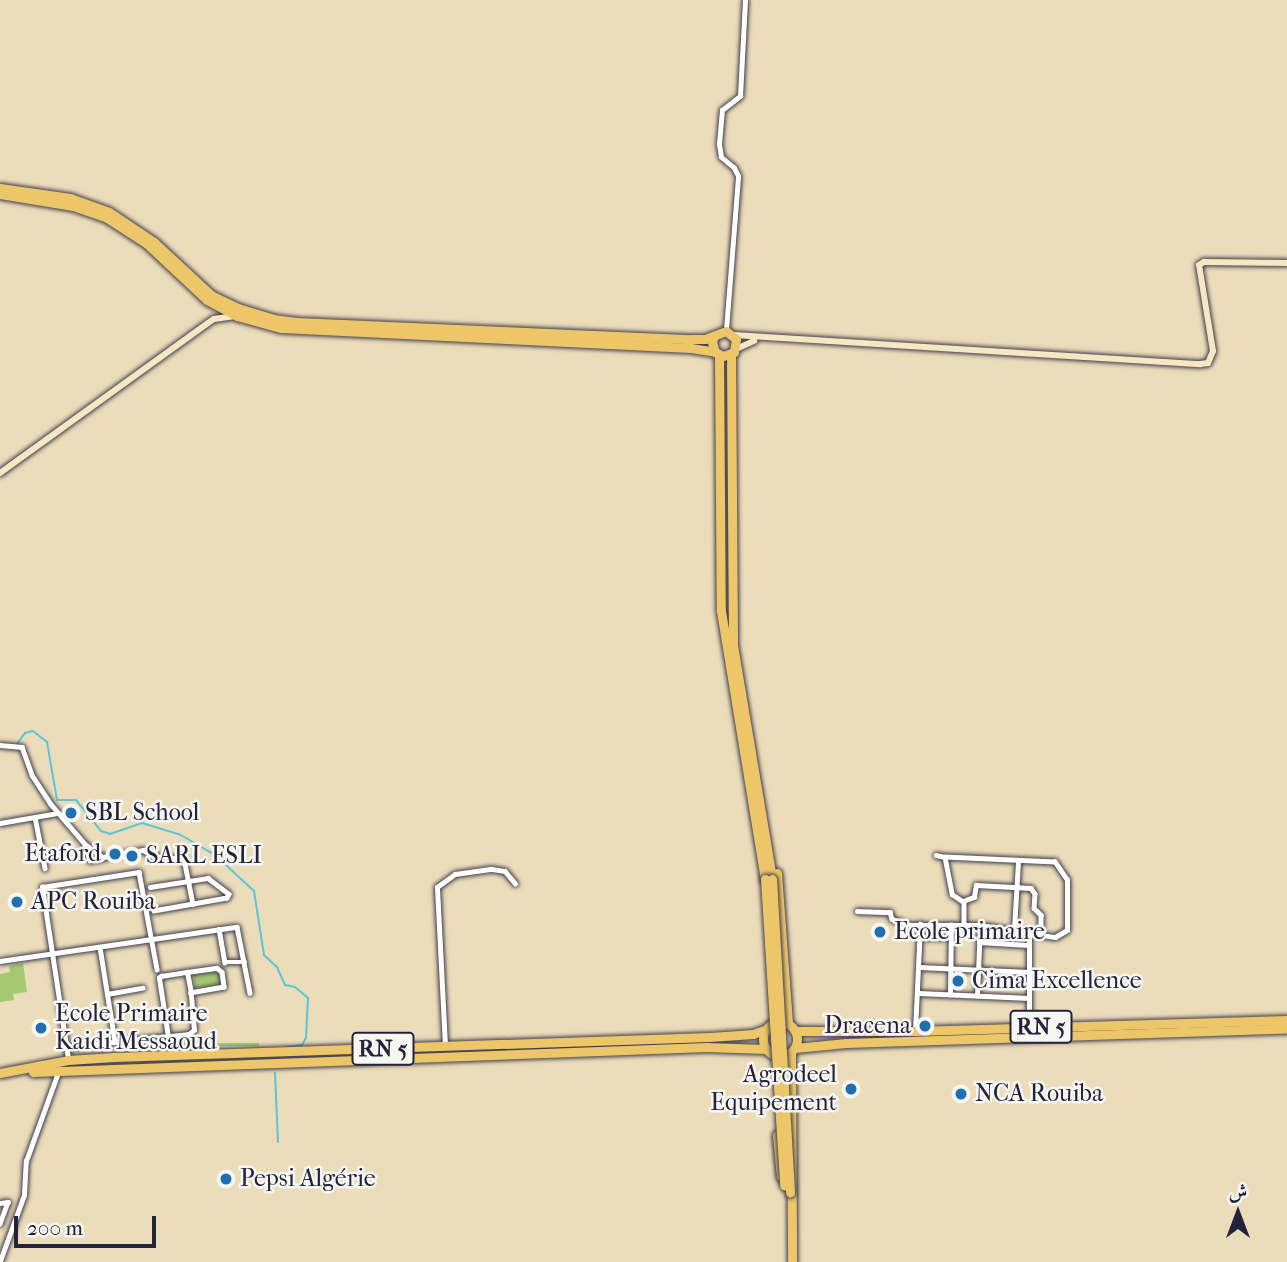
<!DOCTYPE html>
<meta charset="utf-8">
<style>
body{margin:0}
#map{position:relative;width:1287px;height:1262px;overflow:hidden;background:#ecddba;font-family:"IM FELL French Canon",Amiri,serif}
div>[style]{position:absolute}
.green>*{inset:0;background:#a4c973;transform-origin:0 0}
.stream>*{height:2px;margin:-1px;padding:0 1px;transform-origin:1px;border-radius:1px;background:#5bc5d7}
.roads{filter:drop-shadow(0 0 2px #403e4e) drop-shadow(0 0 2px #403e4e)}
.street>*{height:4.5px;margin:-2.25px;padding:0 2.25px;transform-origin:2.25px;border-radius:2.25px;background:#fff}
.secondary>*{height:6px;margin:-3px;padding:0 3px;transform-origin:3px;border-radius:3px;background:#f7e8c3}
.highway>*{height:9px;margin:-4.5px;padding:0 4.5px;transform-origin:4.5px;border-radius:4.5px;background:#ecc669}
.highway>.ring{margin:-4.5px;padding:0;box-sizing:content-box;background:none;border:9px solid #ecc669;border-radius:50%}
.bridges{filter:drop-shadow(0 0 2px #403e4e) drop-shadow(0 0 2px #403e4e)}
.highway-bridge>*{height:9px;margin:-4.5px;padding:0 4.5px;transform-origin:4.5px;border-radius:4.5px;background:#ecc669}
.dots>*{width:19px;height:19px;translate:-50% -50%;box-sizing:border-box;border:4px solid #f6f6f2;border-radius:50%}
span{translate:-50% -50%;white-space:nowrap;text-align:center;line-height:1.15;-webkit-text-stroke:5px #f6f6f2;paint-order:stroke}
.shield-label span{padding:2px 5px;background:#f6f6f2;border:2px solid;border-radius:5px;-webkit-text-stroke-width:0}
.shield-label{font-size:23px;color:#22223b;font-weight:700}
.poi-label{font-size:24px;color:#22223b}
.left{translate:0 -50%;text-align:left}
.right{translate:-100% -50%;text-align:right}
.north{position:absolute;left:1203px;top:1178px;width:70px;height:70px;-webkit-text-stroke:5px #f6f6f2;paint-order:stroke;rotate:0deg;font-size:19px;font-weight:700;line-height:28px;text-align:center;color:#22223b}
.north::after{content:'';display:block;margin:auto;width:24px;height:32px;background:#22223b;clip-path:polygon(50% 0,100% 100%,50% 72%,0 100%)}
.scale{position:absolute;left:14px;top:1216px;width:142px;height:32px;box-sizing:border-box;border:4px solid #22223b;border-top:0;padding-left:9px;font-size:21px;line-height:24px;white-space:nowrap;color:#22223b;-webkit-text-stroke:5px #f6f6f2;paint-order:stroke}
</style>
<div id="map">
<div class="green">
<i style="clip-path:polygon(23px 963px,27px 992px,13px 994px,14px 1000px,0 1002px,0 974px,10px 972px,9px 966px)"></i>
<i style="left:219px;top:971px;width:13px;height:26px;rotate:81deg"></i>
<i style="left:259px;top:1043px;width:3px;height:96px;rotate:90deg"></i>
</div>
<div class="stream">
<i style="left:17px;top:744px;width:14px;rotate:-54deg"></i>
<i style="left:25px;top:733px;width:8px;rotate:-14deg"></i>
<i style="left:33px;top:731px;width:18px;rotate:38deg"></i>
<i style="left:47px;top:742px;width:59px;rotate:80.2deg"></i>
<i style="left:57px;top:800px;width:19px"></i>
<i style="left:76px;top:800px;width:40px;rotate:51deg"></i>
<i style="left:101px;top:831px;width:9px;rotate:18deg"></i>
<i style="left:110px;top:834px;width:34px;rotate:-19deg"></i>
<i style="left:142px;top:823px;width:39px;rotate:17deg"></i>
<i style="left:179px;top:834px;width:42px;rotate:30.3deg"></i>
<i style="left:215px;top:855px;width:53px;rotate:42.7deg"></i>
<i style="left:254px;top:891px;width:65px;rotate:81.1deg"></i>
<i style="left:264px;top:955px;width:18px;rotate:43deg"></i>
<i style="left:277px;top:967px;width:20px;rotate:66deg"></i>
<i style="left:285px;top:985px;width:10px;rotate:11deg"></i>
<i style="left:295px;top:987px;width:17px;rotate:40deg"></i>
<i style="left:308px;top:998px;width:40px;rotate:92.9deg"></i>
<i style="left:306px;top:1038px;width:8px;rotate:120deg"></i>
<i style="left:302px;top:1045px;width:15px;rotate:172deg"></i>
<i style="left:275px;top:1073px;width:69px;rotate:87.5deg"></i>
</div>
<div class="roads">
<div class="street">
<i style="left:726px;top:330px;width:154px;rotate:-85.5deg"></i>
<i style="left:738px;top:176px;width:9px;rotate:-117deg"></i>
<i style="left:734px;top:168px;width:17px;rotate:-140deg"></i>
<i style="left:721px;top:157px;width:13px;rotate:-99deg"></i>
<i style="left:719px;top:144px;width:34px;rotate:-85deg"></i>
<i style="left:722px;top:110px;width:23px;rotate:-38deg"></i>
<i style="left:740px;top:96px;width:96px;rotate:-87deg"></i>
<i style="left:0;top:745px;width:22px;rotate:5deg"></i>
<i style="left:22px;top:747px;width:30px;rotate:70deg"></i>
<i style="left:32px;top:775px;width:33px;rotate:57deg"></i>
<i style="left:50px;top:803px;width:54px;rotate:49.5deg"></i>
<i style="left:85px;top:844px;width:22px;rotate:36deg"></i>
<i style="left:103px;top:857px;width:41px;rotate:-9.9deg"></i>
<i style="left:143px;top:850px;width:12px;rotate:31deg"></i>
<i style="left:153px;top:856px;width:31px;rotate:6deg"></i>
<i style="left:184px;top:859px;width:46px;rotate:78.7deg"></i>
<i style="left:35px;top:817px;width:52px;rotate:78.9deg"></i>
<i style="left:0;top:823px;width:59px;rotate:-9.8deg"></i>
<i style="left:85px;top:844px;width:17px;rotate:73deg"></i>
<i style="left:90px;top:860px;width:12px;rotate:-9deg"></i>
<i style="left:936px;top:855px;width:9px;rotate:13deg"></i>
<i style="left:945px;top:857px;width:38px;rotate:79deg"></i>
<i style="left:952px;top:894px;width:14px;rotate:34deg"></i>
<i style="left:964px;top:902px;width:23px;rotate:90deg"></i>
<i style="left:150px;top:887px;width:59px;rotate:-8.8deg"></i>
<i style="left:208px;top:878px;width:26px;rotate:37deg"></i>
<i style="left:229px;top:894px;width:4px;rotate:117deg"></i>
<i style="left:227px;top:898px;width:74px;rotate:169.9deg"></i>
<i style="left:963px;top:901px;width:12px;rotate:-20deg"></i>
<i style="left:974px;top:897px;width:12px;rotate:-81deg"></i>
<i style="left:976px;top:885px;width:55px;rotate:3.1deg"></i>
<i style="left:1031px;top:888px;width:7px;rotate:56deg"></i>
<i style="left:1035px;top:894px;width:14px;rotate:94deg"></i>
<i style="left:1034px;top:908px;width:10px;rotate:45deg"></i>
<i style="left:1041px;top:915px;width:21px;rotate:90deg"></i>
<i style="left:857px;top:911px;width:33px;rotate:2deg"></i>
<i style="left:890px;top:912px;width:7px;rotate:74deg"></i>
<i style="left:892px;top:919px;width:20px;rotate:18deg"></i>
<i style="left:911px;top:925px;width:69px"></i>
<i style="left:980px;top:925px;width:76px;rotate:9.1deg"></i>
<i style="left:1055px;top:937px;width:14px;rotate:-30deg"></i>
<i style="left:1067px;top:930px;width:50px;rotate:-90deg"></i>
<i style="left:1067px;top:880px;width:22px;rotate:-124deg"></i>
<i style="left:1055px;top:862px;width:110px;rotate:-177.4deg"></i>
<i style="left:219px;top:929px;width:34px;rotate:80deg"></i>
<i style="left:225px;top:962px;width:20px"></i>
<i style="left:1014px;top:929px;width:68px;rotate:-86.6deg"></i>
<i style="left:919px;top:938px;width:32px"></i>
<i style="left:979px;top:942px;width:49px;rotate:3.5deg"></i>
<i style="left:100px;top:947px;width:96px;rotate:81deg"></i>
<i style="left:0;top:961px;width:239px;rotate:-8.2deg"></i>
<i style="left:237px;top:927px;width:67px;rotate:78.9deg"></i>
<i style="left:919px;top:967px;width:110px;rotate:2.6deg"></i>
<i style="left:919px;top:993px;width:110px;rotate:2.6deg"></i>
<i style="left:107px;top:994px;width:36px;rotate:-10deg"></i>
<i style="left:950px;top:995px;width:70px;rotate:-89.2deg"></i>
<i style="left:977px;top:996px;width:71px;rotate:-87.6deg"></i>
<i style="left:1029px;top:1027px;width:93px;rotate:-90deg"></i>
<i style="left:915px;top:1031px;width:107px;rotate:-87.3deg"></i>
<i style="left:168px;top:1037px;width:60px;rotate:-98.7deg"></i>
<i style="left:159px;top:978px;width:3px;rotate:-45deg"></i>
<i style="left:161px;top:976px;width:26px;rotate:-9deg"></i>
<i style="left:187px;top:972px;width:30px;rotate:-8deg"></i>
<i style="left:217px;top:968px;width:6px;rotate:39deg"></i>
<i style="left:222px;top:972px;width:15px;rotate:82deg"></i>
<i style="left:224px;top:987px;width:34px;rotate:170deg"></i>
<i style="left:191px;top:993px;width:21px;rotate:-101deg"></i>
<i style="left:445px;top:1046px;width:159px;rotate:-92.9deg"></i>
<i style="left:437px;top:887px;width:22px;rotate:-36deg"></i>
<i style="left:455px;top:874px;width:37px;rotate:-8deg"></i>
<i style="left:492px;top:869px;width:13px;rotate:9deg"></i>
<i style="left:505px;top:871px;width:16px;rotate:50deg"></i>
<i style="left:66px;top:1047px;width:124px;rotate:-6deg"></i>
<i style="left:189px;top:1034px;width:6px;rotate:-39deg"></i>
<i style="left:194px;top:1030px;width:37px;rotate:-95deg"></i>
<i style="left:68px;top:1059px;width:174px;rotate:-98.6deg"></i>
<i style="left:42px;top:887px;width:98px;rotate:-8.8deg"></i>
<i style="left:139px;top:872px;width:99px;rotate:79.5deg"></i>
<i style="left:0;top:1203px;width:8px;rotate:-7deg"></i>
<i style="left:8px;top:1202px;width:23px;rotate:110deg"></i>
<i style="left:0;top:1261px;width:70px;rotate:-70deg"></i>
<i style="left:24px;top:1195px;width:34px;rotate:-87deg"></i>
<i style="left:26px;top:1161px;width:97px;rotate:-70.1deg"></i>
</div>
<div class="secondary">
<i style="left:734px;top:335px;width:467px;rotate:3.6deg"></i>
<i style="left:1200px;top:364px;width:8px;rotate:-7deg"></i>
<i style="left:1208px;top:363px;width:13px;rotate:-67deg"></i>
<i style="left:1213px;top:351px;width:87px;rotate:-99.2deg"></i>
<i style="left:1199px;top:265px;width:6px;rotate:-31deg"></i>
<i style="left:1204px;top:262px;width:83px;rotate:0.7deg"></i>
<i style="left:736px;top:349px;width:20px;rotate:-24deg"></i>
<i style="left:0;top:473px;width:256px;rotate:-35.8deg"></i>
<i style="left:208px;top:323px;width:7px;rotate:-34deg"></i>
<i style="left:214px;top:319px;width:21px;rotate:-8deg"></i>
</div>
<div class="highway">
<i style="left:0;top:188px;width:71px;rotate:8.1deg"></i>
<i style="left:70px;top:198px;width:41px;rotate:19.7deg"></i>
<i style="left:109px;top:212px;width:54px;rotate:33.7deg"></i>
<i style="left:154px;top:242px;width:78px;rotate:42.9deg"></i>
<i style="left:211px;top:295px;width:30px;rotate:26deg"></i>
<i style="left:238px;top:308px;width:37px;rotate:17deg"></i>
<i style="left:273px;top:319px;width:24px;rotate:7deg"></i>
<i style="left:297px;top:322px;width:394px;rotate:2.5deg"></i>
<i style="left:691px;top:339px;width:14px"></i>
<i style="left:705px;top:339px;width:22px;rotate:-21deg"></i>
<i style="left:726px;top:331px;width:13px;rotate:39deg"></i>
<i style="left:736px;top:339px;width:13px;rotate:99deg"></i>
<i style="left:734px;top:352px;width:12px;rotate:160deg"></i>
<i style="left:723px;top:356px;width:9px;rotate:-153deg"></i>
<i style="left:715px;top:352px;width:10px;rotate:-107deg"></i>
<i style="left:712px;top:342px;width:6px;rotate:-72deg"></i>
<i style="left:0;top:194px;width:74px;rotate:9.3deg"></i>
<i style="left:73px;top:206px;width:36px;rotate:19deg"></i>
<i style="left:107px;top:218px;width:46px;rotate:32.7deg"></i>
<i style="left:146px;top:243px;width:83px;rotate:43.1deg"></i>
<i style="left:207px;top:300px;width:34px;rotate:28deg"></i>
<i style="left:237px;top:316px;width:46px;rotate:15.3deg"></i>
<i style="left:281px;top:328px;width:410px;rotate:2.8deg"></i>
<i style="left:691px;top:348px;width:24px;rotate:9deg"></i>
<i style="left:719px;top:355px;width:256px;rotate:89.6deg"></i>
<i style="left:721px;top:611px;width:272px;rotate:80.7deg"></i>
<i style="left:731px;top:355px;width:290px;rotate:89.6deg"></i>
<i style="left:733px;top:645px;width:237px;rotate:80.5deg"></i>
<i style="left:777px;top:873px;width:151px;rotate:85.8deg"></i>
<i class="ring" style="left:763px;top:1022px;width:25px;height:25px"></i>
<i style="left:795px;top:1031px;width:120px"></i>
<i style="left:915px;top:1031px;width:372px;rotate:-1.7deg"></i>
<i style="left:795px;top:1048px;width:51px;rotate:-5.6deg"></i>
<i style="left:846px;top:1043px;width:441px;rotate:-1.9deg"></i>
<i style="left:791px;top:1053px;width:209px;rotate:89.7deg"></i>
<i style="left:33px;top:1072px;width:674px;rotate:-2.12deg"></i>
<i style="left:707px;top:1047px;width:59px;rotate:1.9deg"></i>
<i style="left:0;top:1073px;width:69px;rotate:-10.8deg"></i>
<i style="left:68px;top:1060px;width:46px;rotate:-3.7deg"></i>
<i style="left:114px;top:1057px;width:596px;rotate:-1.92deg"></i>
<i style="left:710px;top:1037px;width:43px;rotate:-4deg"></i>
<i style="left:753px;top:1034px;width:15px;rotate:-20deg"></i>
<i style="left:777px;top:1135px;width:42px;rotate:84.6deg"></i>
</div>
</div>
<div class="bridges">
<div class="highway-bridge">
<i style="left:765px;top:879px;width:307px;rotate:86.4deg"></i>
<i style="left:772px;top:879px;width:314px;rotate:86.7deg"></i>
</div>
</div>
<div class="dots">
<i style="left:71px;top:813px;background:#1f6fb2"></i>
<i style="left:115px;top:854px;background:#1f6fb2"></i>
<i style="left:132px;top:856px;background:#1f6fb2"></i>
<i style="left:17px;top:902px;background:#1f6fb2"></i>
<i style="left:880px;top:932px;background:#1f6fb2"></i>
<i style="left:958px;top:981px;background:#1f6fb2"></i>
<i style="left:925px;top:1026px;background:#1f6fb2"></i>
<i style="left:41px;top:1028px;background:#1f6fb2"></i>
<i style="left:851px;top:1089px;background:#1f6fb2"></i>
<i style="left:961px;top:1094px;background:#1f6fb2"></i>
<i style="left:226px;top:1179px;background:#1f6fb2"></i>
</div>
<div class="shield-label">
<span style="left:1041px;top:1027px">RN 5</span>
<span style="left:383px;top:1049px">RN 5</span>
</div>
<div class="poi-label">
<span class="left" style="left:85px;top:813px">SBL School</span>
<span class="right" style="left:101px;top:854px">Etaford</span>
<span class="left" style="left:146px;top:856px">SARL ESLI</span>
<span class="left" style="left:31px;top:902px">APC Rouiba</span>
<span class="left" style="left:894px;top:932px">Ecole primaire</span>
<span class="left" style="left:972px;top:981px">Cima Excellence</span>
<span class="left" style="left:55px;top:1028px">Ecole Primaire<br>Kaidi Messaoud</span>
<span class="right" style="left:911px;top:1026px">Dracena</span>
<span class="right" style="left:837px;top:1089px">Agrodeel<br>Equipement</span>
<span class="left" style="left:975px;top:1094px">NCA Rouiba</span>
<span class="left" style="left:240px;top:1179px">Pepsi Algérie</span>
</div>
<div class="north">ش</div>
<div class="scale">200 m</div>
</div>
